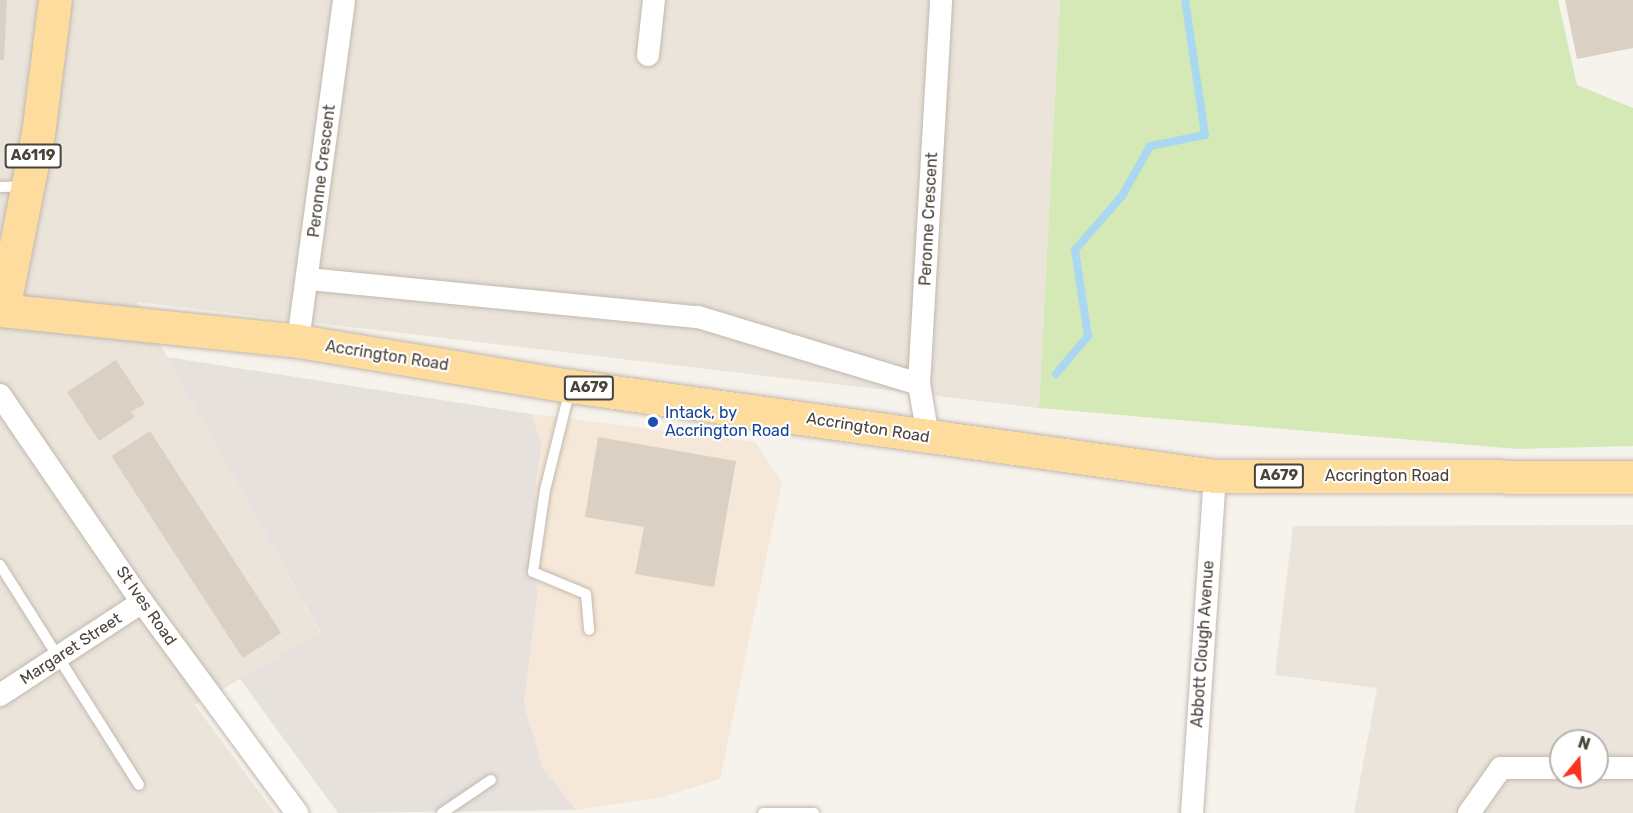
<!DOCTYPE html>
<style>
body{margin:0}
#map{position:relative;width:1633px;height:813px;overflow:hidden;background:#f6f2ec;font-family:Rubik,sans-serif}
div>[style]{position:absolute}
.residential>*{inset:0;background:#eae4da}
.commercial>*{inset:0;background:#f6e8d8}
.industrial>*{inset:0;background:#e6e1dd}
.green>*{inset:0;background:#d5e9b6}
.stream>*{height:8px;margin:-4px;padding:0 4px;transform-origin:4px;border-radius:4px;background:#aad8f1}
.building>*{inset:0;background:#dbd0c4;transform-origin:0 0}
.roads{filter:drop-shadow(0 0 2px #c2b9ae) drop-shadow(0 0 2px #c2b9ae)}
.lane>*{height:10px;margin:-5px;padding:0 5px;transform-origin:5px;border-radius:5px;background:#fff}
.street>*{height:22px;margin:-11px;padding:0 11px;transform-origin:11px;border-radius:11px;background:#fff}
.primary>*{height:33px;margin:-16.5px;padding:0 16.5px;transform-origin:16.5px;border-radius:16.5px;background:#fddc9d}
.dots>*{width:16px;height:16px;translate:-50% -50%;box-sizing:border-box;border:3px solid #fff;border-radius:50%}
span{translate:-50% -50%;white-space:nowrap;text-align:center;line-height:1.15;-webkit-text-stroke:4.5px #fff;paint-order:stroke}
.shield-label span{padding:2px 4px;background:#fff;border:2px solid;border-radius:4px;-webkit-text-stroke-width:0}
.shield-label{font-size:15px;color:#4b4339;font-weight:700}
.street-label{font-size:16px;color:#4b4339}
.transit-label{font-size:16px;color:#164399}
.left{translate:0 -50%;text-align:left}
.north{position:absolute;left:1549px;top:729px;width:60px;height:60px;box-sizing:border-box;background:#fff;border:2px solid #b7b4b0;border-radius:50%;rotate:18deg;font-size:16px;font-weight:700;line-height:24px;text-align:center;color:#4b4339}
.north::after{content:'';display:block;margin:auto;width:21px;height:27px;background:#f83320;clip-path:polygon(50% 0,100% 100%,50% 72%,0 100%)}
</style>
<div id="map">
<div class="residential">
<i style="clip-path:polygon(0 0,1060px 0,1039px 408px,137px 302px,320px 633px,195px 705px,275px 813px,0 813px)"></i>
<i style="clip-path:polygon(evenodd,1633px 525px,1633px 813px,1354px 813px,1377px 688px,1275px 675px,1293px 526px,1633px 525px,1561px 741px,1597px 741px,1597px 777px,1561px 777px,1561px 741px)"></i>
</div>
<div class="commercial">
<i style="clip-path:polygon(531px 414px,755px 442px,782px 482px,720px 779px,662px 797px,576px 810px,543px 768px,524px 705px,537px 598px,535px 487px,542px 445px)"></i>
</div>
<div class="industrial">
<i style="clip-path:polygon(167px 357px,531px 414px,542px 445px,535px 487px,537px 598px,524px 705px,543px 768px,576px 810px,338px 813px,240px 679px,320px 632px)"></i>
</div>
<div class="green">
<i style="clip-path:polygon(1060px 0,1558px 0,1577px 85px,1633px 108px,1633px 446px,1518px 449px,1039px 408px)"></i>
</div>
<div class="stream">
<i style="left:1056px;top:374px;width:50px;rotate:-49.9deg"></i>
<i style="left:1088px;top:336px;width:87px;rotate:-98.6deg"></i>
<i style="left:1075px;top:250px;width:72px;rotate:-49deg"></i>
<i style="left:1122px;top:196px;width:57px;rotate:-60.8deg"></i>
<i style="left:1150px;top:146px;width:56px;rotate:-11.3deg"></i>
<i style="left:1205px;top:135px;width:136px;rotate:-98.4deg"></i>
</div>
<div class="building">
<i style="clip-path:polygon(0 0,7px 0,4px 60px,0 60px)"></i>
<i style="clip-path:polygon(1565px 0,1633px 0,1633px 48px,1577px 59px)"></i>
<i style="clip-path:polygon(116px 360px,145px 404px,131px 412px,135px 417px,99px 441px,67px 392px)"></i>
<i style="left:150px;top:431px;width:241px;height:46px;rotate:57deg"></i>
<i style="clip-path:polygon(598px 437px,736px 461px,714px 587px,635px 574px,644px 527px,585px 517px)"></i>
</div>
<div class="roads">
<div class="lane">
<i style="left:0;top:187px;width:24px;rotate:-2deg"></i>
<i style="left:570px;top:389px;width:104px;rotate:103.9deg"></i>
<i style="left:545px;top:490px;width:83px;rotate:98.3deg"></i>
<i style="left:533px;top:572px;width:57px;rotate:22.5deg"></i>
<i style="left:586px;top:594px;width:36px;rotate:85deg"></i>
<i style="left:0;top:565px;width:260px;rotate:57.7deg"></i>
<i style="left:442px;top:813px;width:59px;rotate:-34deg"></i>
<i style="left:763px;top:813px;width:51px"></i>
</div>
<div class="street">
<i style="left:648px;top:55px;width:55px;rotate:-83.8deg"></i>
<i style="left:308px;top:279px;width:392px;rotate:5.6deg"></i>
<i style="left:698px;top:317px;width:231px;rotate:16.9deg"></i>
<i style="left:298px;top:341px;width:344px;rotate:-82.3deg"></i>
<i style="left:0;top:395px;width:251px;rotate:55.6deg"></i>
<i style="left:142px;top:602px;width:262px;rotate:53.7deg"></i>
<i style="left:928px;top:437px;width:54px;rotate:-99.6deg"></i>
<i style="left:919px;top:384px;width:385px;rotate:-86.7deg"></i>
<i style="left:0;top:695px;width:170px;rotate:-33.2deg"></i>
<i style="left:1597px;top:768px;width:36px"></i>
<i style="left:1192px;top:813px;width:338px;rotate:-86.1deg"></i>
<i style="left:1469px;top:813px;width:55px;rotate:-54.6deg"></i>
<i style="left:1501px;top:768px;width:60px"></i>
</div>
<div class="primary">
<i style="left:0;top:310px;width:300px;rotate:5.9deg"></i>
<i style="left:298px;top:341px;width:277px;rotate:9.4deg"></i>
<i style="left:571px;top:386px;width:650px;rotate:7.96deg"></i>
<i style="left:1215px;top:476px;width:418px;rotate:0.1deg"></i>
<i style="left:3px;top:310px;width:179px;rotate:-78.8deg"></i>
<i style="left:38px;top:134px;width:135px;rotate:-82.8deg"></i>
</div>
</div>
<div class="dots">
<i style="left:653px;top:422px;background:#1a4fb4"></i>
</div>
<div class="shield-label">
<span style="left:33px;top:156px">A6119</span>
<span style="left:589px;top:388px">A679</span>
<span style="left:1279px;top:476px">A679</span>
</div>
<div class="street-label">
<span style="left:322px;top:171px;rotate:-83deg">Peronne Crescent</span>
<span style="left:929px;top:219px;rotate:-87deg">Peronne Crescent</span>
<span style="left:387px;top:356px;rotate:9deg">Accrington Road</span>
<span style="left:868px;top:428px;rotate:9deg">Accrington Road</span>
<span style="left:1387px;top:476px">Accrington Road</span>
<span style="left:146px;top:606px;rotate:55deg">St Ives Road</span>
<span style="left:1203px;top:644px;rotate:-86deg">Abbott Clough Avenue</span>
<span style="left:71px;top:649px;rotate:-33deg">Margaret Street</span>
</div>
<div class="transit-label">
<span class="left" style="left:665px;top:422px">Intack, by<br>Accrington Road</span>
</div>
<div class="north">N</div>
</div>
